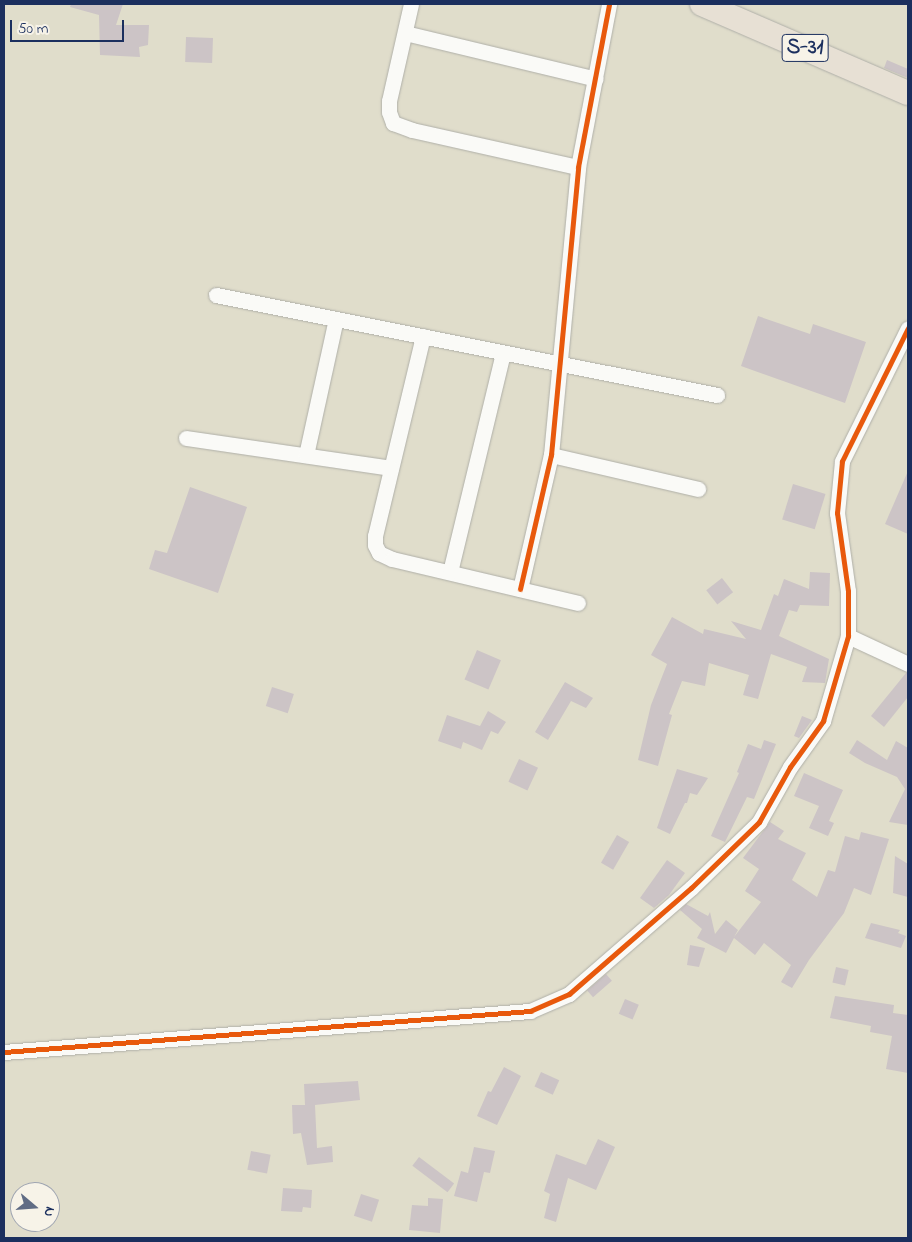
<!DOCTYPE html>
<style>
body{margin:0}
#map{position:relative;width:912px;height:1242px;overflow:hidden;background:#e0ddcb;font-family:"Indie Flower",sans-serif}
div>[style]{position:absolute}
.building>*{inset:0;background:#ccc4c6;transform-origin:0 0}
.roads{filter:drop-shadow(0 0 1px #afafa8) drop-shadow(0 0 1px #afafa8)}
.minor>*{height:15px;margin:-7.5px;padding:0 7.5px;transform-origin:7.5px;border-radius:7.5px;background:#fafaf7}
.primary>*{height:24px;margin:-12px;padding:0 12px;transform-origin:12px;border-radius:12px;background:#e7e0d4}
.cycleway>*{height:5px;margin:-2.5px;padding:0 2.5px;transform-origin:2.5px;border-radius:2.5px;background:#e8590c}
span{translate:-50% -50%;white-space:nowrap;text-align:center;line-height:1.15;-webkit-text-stroke:4px #f7f3e8;paint-order:stroke}
.shield-label span{padding:1px 4px;background:#f7f3e8;border:1px solid;border-radius:4px;-webkit-text-stroke-width:0}
.shield-label{font-size:21px;color:#1b2f5e;font-weight:700}
.frame{position:absolute;inset:0;border:5px solid #1b2f5e;pointer-events:none}
.north{position:absolute;left:10px;top:1182px;width:50px;height:50px;box-sizing:border-box;background:#f7f3e8;border:1px solid #9fa5b1;border-radius:50%;rotate:108deg;font-size:14px;font-weight:700;line-height:20px;text-align:center;color:#1b2f5e}
.north::after{content:'';display:block;margin:auto;width:18px;height:22px;background:#606c84;clip-path:polygon(50% 0,100% 100%,50% 72%,0 100%)}
.scale{position:absolute;left:10px;top:20px;width:114px;height:22px;box-sizing:border-box;border:2px solid #1b2f5e;border-top:0;padding-left:6px;font-size:15px;line-height:18px;white-space:nowrap;color:#1b2f5e;-webkit-text-stroke:4px #f7f3e8;paint-order:stroke}
</style>
<div id="map">
<div class="building">
<i style="clip-path:polygon(71px 4px,123px 4px,116px 25px,149px 25px,148px 45px,139px 47px,140px 57px,100px 55px,99px 15px,70px 7px)"></i>
<i style="left:186px;top:37px;width:27px;height:25px;rotate:2deg"></i>
<i style="clip-path:polygon(887px 60px,908px 69px,908px 78px,884px 68px)"></i>
<i style="clip-path:polygon(758px 316px,810px 334px,813px 324px,866px 342px,845px 403px,741px 366px)"></i>
<i style="clip-path:polygon(908px 471px,908px 534px,885px 524px)"></i>
<i style="left:793px;top:484px;width:34px;height:37px;rotate:17deg"></i>
<i style="clip-path:polygon(190px 487px,247px 507px,218px 593px,149px 569px,155px 550px,167px 553px)"></i>
<i style="clip-path:polygon(810px 572px,830px 573px,829px 606px,800px 605px,797px 612px,789px 610px,779px 636px,829px 659px,825px 683px,802px 682px,807px 667px,771px 654px,758px 699px,743px 695px,749px 675px,709px 663px,705px 686px,682px 681px,669px 714px,672px 715px,658px 766px,638px 760px,651px 705px,667px 664px,651px 655px,672px 617px,703px 634px,704px 629px,746px 639px,731px 621px,761px 630px,774px 594px,778px 596px,784px 579px,809px 589px)"></i>
<i style="left:722px;top:578px;width:18px;height:20px;rotate:52deg"></i>
<i style="left:477px;top:650px;width:26px;height:32px;rotate:23deg"></i>
<i style="clip-path:polygon(906px 673px,908px 673px,908px 697px,884px 727px,871px 716px)"></i>
<i style="clip-path:polygon(565px 682px,593px 698px,586px 708px,571px 701px,548px 740px,535px 732px)"></i>
<i style="left:272px;top:687px;width:23px;height:20px;rotate:18deg"></i>
<i style="clip-path:polygon(488px 711px,506px 722px,498px 734px,491px 731px,482px 750px,463px 742px,461px 749px,438px 741px,447px 715px,480px 726px)"></i>
<i style="clip-path:polygon(802px 716px,812px 720px,799px 738px,794px 736px)"></i>
<i style="clip-path:polygon(764px 740px,776px 744px,754px 799px,747px 797px,725px 842px,711px 836px,739px 773px,737px 772px,748px 744px,761px 749px)"></i>
<i style="clip-path:polygon(857px 740px,887px 760px,896px 741px,908px 748px,908px 825px,889px 822px,905px 789px,897px 777px,865px 763px,849px 753px)"></i>
<i style="left:519px;top:759px;width:21px;height:25px;rotate:25deg"></i>
<i style="clip-path:polygon(677px 769px,708px 778px,697px 795px,690px 793px,687px 803px,685px 803px,670px 834px,657px 828px)"></i>
<i style="clip-path:polygon(804px 773px,843px 790px,829px 821px,834px 823px,828px 836px,809px 828px,819px 806px,794px 796px)"></i>
<i style="clip-path:polygon(770px 822px,784px 831px,778px 839px,806px 853px,792px 880px,817px 897px,828px 870px,835px 872px,845px 836px,859px 840px,861px 832px,889px 839px,871px 895px,854px 888px,844px 913px,809px 960px,792px 988px,781px 982px,791px 965px,764px 943px,755px 955px,734px 938px,726px 953px,697px 938px,702px 929px,680px 910px,686px 904px,708px 916px,710px 912px,715px 934px,726px 920px,738px 930px,734px 937px,761px 902px,745px 891px,759px 869px,743px 858px)"></i>
<i style="left:617px;top:835px;width:14px;height:32px;rotate:30deg"></i>
<i style="clip-path:polygon(895px 856px,908px 864px,908px 897px,893px 893px)"></i>
<i style="clip-path:polygon(667px 860px,685px 873px,669px 895px,654px 908px,640px 898px)"></i>
<i style="clip-path:polygon(871px 923px,900px 930px,898px 933px,906px 936px,901px 948px,865px 938px)"></i>
<i style="clip-path:polygon(690px 945px,705px 948px,699px 967px,687px 965px)"></i>
<i style="left:836px;top:967px;width:13px;height:16px;rotate:13deg"></i>
<i style="left:606px;top:974px;width:9px;height:25px;rotate:49deg"></i>
<i style="clip-path:polygon(835px 996px,894px 1005px,893px 1013px,908px 1015px,908px 1073px,886px 1069px,892px 1036px,870px 1032px,871px 1026px,830px 1018px)"></i>
<i style="left:625px;top:999px;width:15px;height:16px;rotate:23deg"></i>
<i style="clip-path:polygon(504px 1067px,521px 1076px,497px 1125px,477px 1116px,488px 1091px,491px 1092px)"></i>
<i style="left:541px;top:1072px;width:20px;height:16px;rotate:24deg"></i>
<i style="clip-path:polygon(358px 1081px,360px 1100px,315px 1105px,317px 1148px,332px 1146px,333px 1162px,307px 1165px,301px 1133px,293px 1134px,292px 1105px,305px 1105px,304px 1084px)"></i>
<i style="clip-path:polygon(598px 1139px,615px 1147px,596px 1190px,568px 1178px,556px 1222px,544px 1218px,550px 1194px,544px 1191px,556px 1154px,586px 1165px)"></i>
<i style="clip-path:polygon(474px 1147px,495px 1151px,490px 1173px,484px 1172px,477px 1202px,454px 1196px,461px 1171px,468px 1173px)"></i>
<i style="left:251px;top:1151px;width:20px;height:19px;rotate:11deg"></i>
<i style="left:419px;top:1157px;width:44px;height:11px;rotate:37deg"></i>
<i style="clip-path:polygon(283px 1188px,312px 1190px,311px 1208px,303px 1207px,302px 1212px,281px 1211px)"></i>
<i style="left:361px;top:1194px;width:19px;height:23px;rotate:18deg"></i>
<i style="clip-path:polygon(428px 1198px,443px 1199px,440px 1233px,409px 1230px,412px 1205px,428px 1206px)"></i>
</div>
<div class="roads">
<div class="minor">
<i style="left:411px;top:4px;width:99px;rotate:102.8deg"></i>
<i style="left:389px;top:101px;width:11px;rotate:90deg"></i>
<i style="left:389px;top:112px;width:12px;rotate:70deg"></i>
<i style="left:393px;top:123px;width:20px;rotate:20deg"></i>
<i style="left:412px;top:130px;width:170px;rotate:12.6deg"></i>
<i style="left:405px;top:33px;width:196px;rotate:13.5deg"></i>
<i style="left:216px;top:295px;width:511px;rotate:11.29deg"></i>
<i style="left:423px;top:336px;width:206px;rotate:103.5deg"></i>
<i style="left:375px;top:536px;width:9px;rotate:90deg"></i>
<i style="left:375px;top:545px;width:9px;rotate:63deg"></i>
<i style="left:379px;top:553px;width:14px;rotate:25deg"></i>
<i style="left:392px;top:559px;width:191px;rotate:13.3deg"></i>
<i style="left:186px;top:438px;width:207px;rotate:8.3deg"></i>
<i style="left:306px;top:455px;width:139px;rotate:-77.6deg"></i>
<i style="left:551px;top:455px;width:151px;rotate:13deg"></i>
<i style="left:450px;top:572px;width:225px;rotate:-76.4deg"></i>
<i style="left:520px;top:589px;width:138px;rotate:-77deg"></i>
<i style="left:551px;top:455px;width:289px;rotate:-84.6deg"></i>
<i style="left:578px;top:167px;width:166px;rotate:-79.2deg"></i>
<i style="left:848px;top:636px;width:66px;rotate:25deg"></i>
<i style="left:4px;top:1052px;width:528px;rotate:-4.46deg"></i>
<i style="left:530px;top:1011px;width:43px;rotate:-23.6deg"></i>
<i style="left:569px;top:994px;width:162px;rotate:-41deg"></i>
<i style="left:691px;top:888px;width:95px;rotate:-44.1deg"></i>
<i style="left:759px;top:822px;width:63px;rotate:-60.6deg"></i>
<i style="left:790px;top:767px;width:57px;rotate:-54.3deg"></i>
<i style="left:823px;top:721px;width:89px;rotate:-73.6deg"></i>
<i style="left:848px;top:636px;width:45px;rotate:-90deg"></i>
<i style="left:848px;top:591px;width:79px;rotate:-98deg"></i>
<i style="left:837px;top:513px;width:52px;rotate:-84.5deg"></i>
<i style="left:842px;top:461px;width:148px;rotate:-63.6deg"></i>
</div>
<div class="primary">
<i style="left:702px;top:4px;width:224px;rotate:23.4deg"></i>
</div>
</div>
<div class="cycleway">
<i style="left:520px;top:589px;width:138px;rotate:-77deg"></i>
<i style="left:551px;top:455px;width:289px;rotate:-84.6deg"></i>
<i style="left:578px;top:167px;width:166px;rotate:-79.2deg"></i>
<i style="left:4px;top:1052px;width:528px;rotate:-4.46deg"></i>
<i style="left:530px;top:1011px;width:43px;rotate:-23.6deg"></i>
<i style="left:569px;top:994px;width:162px;rotate:-41deg"></i>
<i style="left:691px;top:888px;width:95px;rotate:-44.1deg"></i>
<i style="left:759px;top:822px;width:63px;rotate:-60.6deg"></i>
<i style="left:790px;top:767px;width:57px;rotate:-54.3deg"></i>
<i style="left:823px;top:721px;width:89px;rotate:-73.6deg"></i>
<i style="left:848px;top:636px;width:45px;rotate:-90deg"></i>
<i style="left:848px;top:591px;width:79px;rotate:-98deg"></i>
<i style="left:837px;top:513px;width:52px;rotate:-84.5deg"></i>
<i style="left:842px;top:461px;width:148px;rotate:-63.6deg"></i>
</div>
<div class="shield-label">
<span style="left:805px;top:48px">S-31</span>
</div>
<div class="frame"></div>
<div class="north">N</div>
<div class="scale">50 m</div>
</div>
